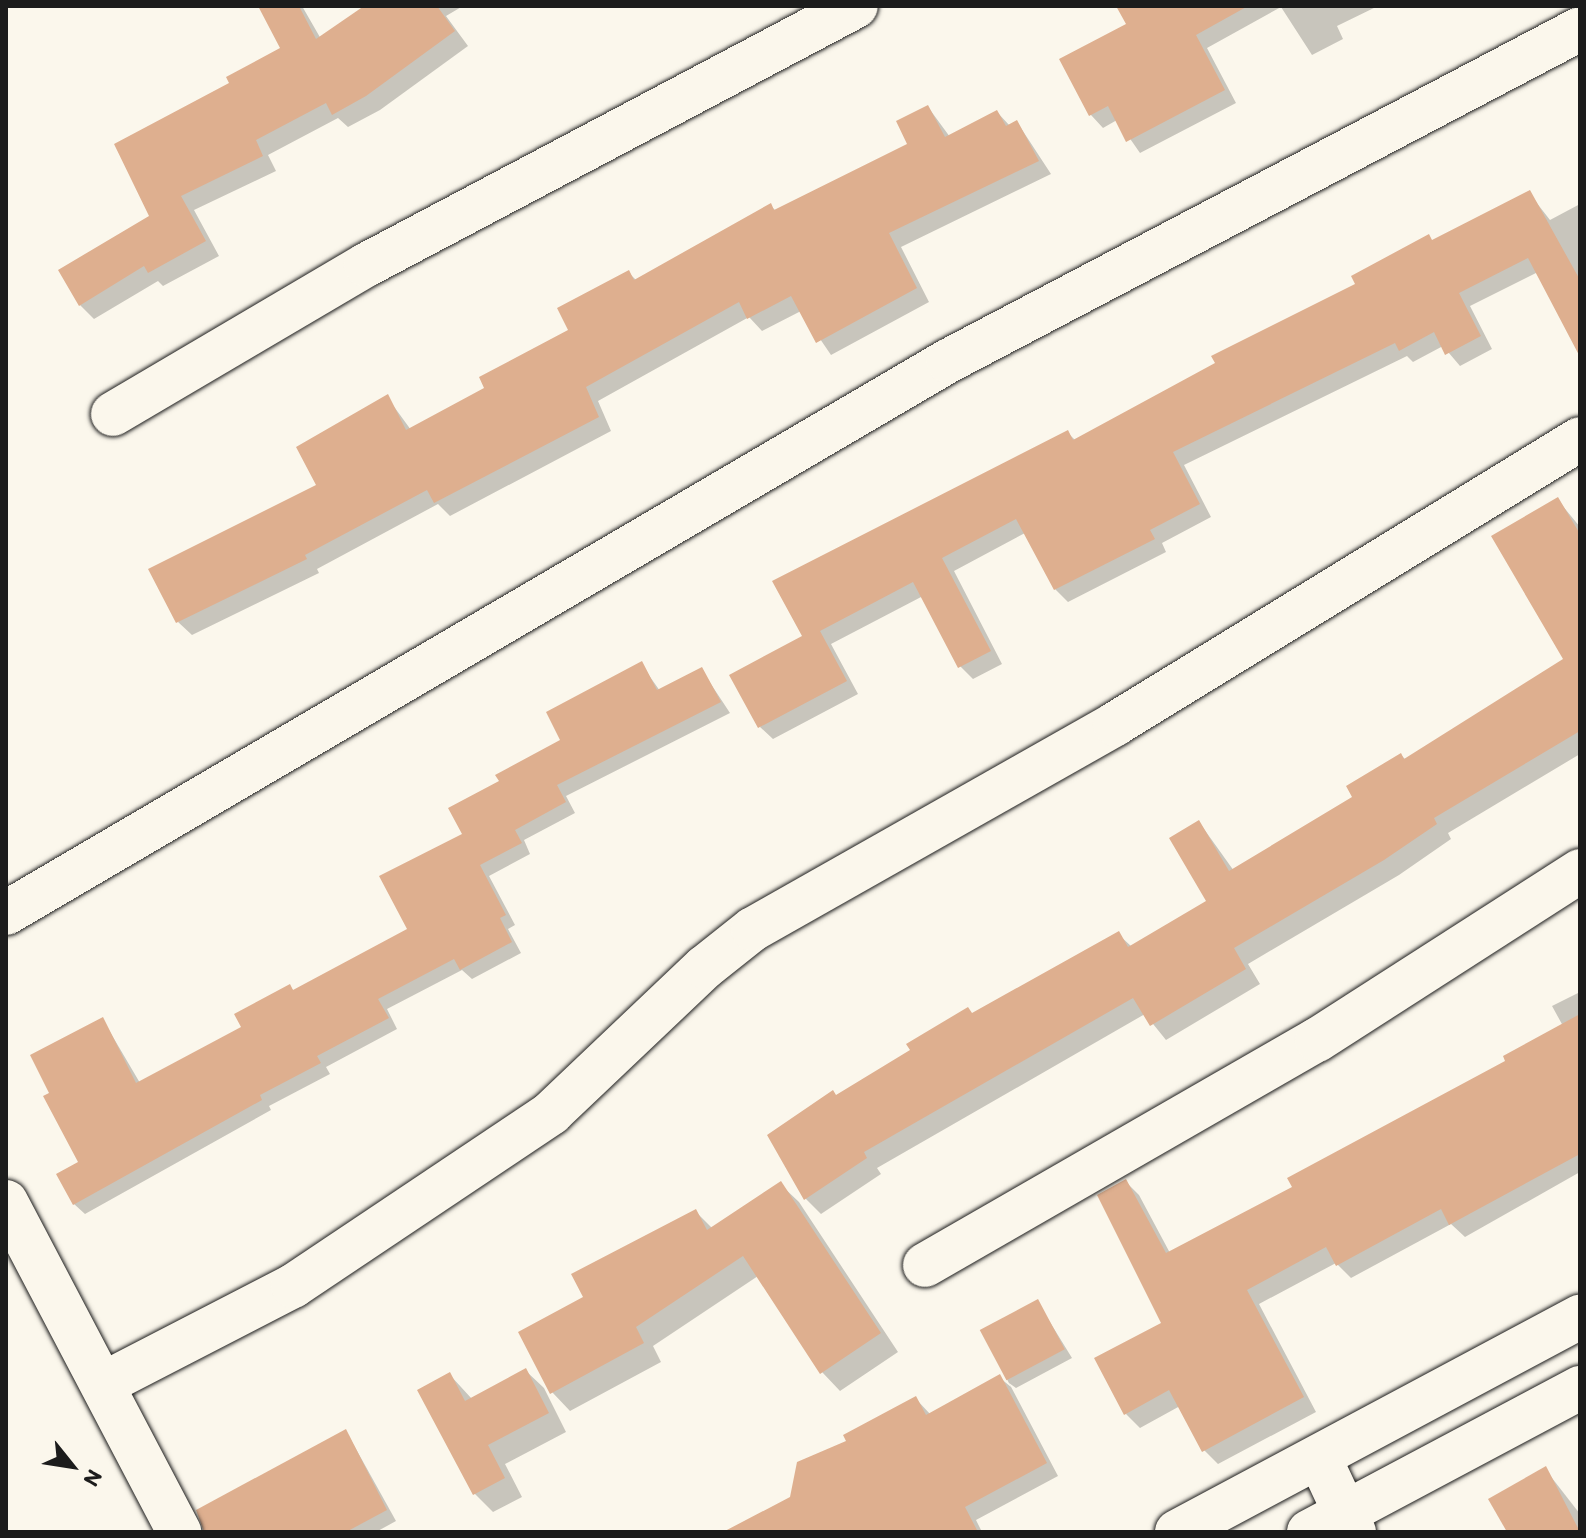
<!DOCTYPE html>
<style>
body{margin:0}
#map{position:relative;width:1586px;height:1538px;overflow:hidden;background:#fbf7ec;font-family:Itim,sans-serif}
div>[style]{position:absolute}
.shadow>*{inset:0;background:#0003}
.building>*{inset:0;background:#deaf8f;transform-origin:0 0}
.roads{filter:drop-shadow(0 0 2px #1c1c1c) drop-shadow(0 0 2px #1c1c1c)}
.street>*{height:44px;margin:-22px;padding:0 22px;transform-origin:22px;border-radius:22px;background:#fbf7ec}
.secondary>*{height:44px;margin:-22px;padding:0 22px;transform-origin:22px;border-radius:22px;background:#fbf7ec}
span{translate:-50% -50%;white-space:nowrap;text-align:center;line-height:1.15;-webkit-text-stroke:7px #fbf7ec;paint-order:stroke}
.frame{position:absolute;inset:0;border:8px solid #1c1c1c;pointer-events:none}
.north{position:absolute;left:32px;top:1426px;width:80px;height:80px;-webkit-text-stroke:6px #fbf7ec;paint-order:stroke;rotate:120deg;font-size:22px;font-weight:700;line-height:32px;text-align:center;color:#1c1c1c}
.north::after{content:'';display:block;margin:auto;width:28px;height:36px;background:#1c1c1c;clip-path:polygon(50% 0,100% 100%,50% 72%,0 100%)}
</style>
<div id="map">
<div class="shadow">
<i style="clip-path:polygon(274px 6px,302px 6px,321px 39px,368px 6px,463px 6px,446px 16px,468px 46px,380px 110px,348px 127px,338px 118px,268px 155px,276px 171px,194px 210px,219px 256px,163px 286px,158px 281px,94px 319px,80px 305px,151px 216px,232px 83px,283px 49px)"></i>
<i style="clip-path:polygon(1138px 6px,1378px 6px,1337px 26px,1343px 39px,1312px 55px,1281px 7px,1207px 48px,1236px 103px,1140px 153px,1117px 120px,1103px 128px,1091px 115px,1062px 60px,1128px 25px)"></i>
<i style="clip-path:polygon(928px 107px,950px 137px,997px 112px,1010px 126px,1017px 122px,1051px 174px,901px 247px,929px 302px,831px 355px,801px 311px,762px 331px,749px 317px,598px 401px,611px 431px,450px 516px,438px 504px,317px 569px,319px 573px,192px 635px,178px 622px,319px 486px,387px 397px,411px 430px,487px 389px,571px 331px,629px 273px,637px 281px,770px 205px,776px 211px,910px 145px)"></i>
<i style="clip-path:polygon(1529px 193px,1550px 220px,1580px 204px,1580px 353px,1538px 272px,1470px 306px,1492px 349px,1460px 366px,1443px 346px,1413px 362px,1407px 356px,1184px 465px,1211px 517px,1162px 543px,1166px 552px,1068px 602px,1055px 589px,1025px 533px,954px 571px,1002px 664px,973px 679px,960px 666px,923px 596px,831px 644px,858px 694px,773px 739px,760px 727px,805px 637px,1068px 433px,1076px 441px)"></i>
<i style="clip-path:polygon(1557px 499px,1580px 527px,1580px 754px,1448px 833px,1451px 839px,1399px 875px,1248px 964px,1260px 984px,1166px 1040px,1145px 1014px,877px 1168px,881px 1174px,821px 1214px,806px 1199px,769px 1136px,1118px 934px,1132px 947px,1209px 902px,1199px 822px,1234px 871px,1355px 798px,1401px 755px,1406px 760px,1566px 659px)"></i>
<i style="clip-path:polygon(641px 664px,660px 691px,701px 669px,730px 713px,566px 796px,575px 813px,524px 840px,530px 854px,489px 876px,515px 925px,508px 929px,521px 953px,472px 979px,462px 970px,387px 1009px,397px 1029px,326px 1067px,330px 1074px,269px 1106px,271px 1110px,85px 1214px,74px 1204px,81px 1163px,52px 1094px,103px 1020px,140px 1083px,243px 1028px,290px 987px,294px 991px,409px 929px,501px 782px,563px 741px)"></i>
<i style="clip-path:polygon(1580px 992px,1580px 1172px,1465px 1237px,1451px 1224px,1351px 1278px,1336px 1263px,1259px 1304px,1316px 1412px,1218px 1464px,1204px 1450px,1180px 1406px,1140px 1428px,1126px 1414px,1164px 1324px,1125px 1181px,1139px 1195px,1170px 1253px,1295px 1188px,1508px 1062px,1563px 1026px,1552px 1006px)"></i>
<i style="clip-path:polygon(780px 1184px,799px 1202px,898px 1352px,840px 1391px,822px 1372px,758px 1276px,653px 1346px,661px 1362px,570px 1411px,552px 1392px,586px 1298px,695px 1211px,713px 1229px)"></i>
<i style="clip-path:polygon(1037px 1301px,1072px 1358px,1016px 1388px,1009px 1383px,1058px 1476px,976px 1520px,982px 1532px,727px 1532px,792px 1498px,849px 1442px,916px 1399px,931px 1415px,999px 1377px,1011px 1387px,982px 1331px)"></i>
<i style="clip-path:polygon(526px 1371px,544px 1388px,566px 1432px,505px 1464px,522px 1497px,493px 1512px,475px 1494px,420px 1390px,450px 1375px,472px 1399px)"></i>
<i style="clip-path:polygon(346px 1431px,396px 1521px,376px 1532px,238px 1532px)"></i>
<i style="clip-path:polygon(1545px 1469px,1580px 1514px,1580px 1532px,1510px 1532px)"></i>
</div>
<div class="building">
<i style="clip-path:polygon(258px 6px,299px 6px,316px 39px,364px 6px,437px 6px,455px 31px,366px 96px,332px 115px,326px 103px,256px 140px,263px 156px,181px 196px,206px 241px,148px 273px,144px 266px,79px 306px,58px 270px,149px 216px,114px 144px,229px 83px,226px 77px,280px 48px)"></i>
<i style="clip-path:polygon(1116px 6px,1248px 6px,1196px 35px,1225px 90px,1126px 142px,1108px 106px,1089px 116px,1059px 59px,1126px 24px)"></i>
<i style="clip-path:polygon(928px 105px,945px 137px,997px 110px,1006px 126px,1017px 120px,1039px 161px,889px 233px,917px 288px,816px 343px,791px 296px,747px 319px,739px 302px,586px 387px,599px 417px,434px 503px,427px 490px,305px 555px,307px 559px,176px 623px,148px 569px,316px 485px,296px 447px,388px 394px,406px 430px,484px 388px,479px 377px,568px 330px,557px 308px,629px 270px,634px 280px,771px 203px,774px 210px,907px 144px,896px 121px)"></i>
<i style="clip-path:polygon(1530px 190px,1580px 280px,1580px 357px,1528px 258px,1459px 293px,1481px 336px,1445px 355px,1434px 332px,1399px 351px,1395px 343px,1173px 452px,1200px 504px,1150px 530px,1155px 539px,1054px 590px,1016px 519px,942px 558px,991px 651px,958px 668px,913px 582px,820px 631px,847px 681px,758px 728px,729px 675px,802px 636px,772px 581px,1068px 430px,1073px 440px,1215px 363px,1211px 356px,1355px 284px,1351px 276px,1429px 234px,1432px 240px)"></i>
<i style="clip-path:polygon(1558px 497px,1580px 534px,1580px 731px,1434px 818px,1437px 824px,1384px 860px,1234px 948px,1246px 969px,1150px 1026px,1133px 998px,864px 1152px,867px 1158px,804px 1200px,767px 1135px,833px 1090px,836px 1095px,910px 1050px,906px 1044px,968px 1007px,972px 1013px,1119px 931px,1128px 947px,1206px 901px,1169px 838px,1199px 820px,1229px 871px,1352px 797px,1346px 786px,1401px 753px,1404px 759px,1563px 659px,1491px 536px)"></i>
<i style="clip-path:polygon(642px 661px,657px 690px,702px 667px,721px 702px,557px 785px,566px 802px,515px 830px,522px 843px,480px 865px,506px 915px,500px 918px,512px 942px,460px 970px,454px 959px,378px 999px,389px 1018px,317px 1056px,321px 1063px,260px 1095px,262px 1100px,73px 1205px,56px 1174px,78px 1162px,43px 1096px,49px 1093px,30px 1055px,103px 1017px,136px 1083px,241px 1027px,234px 1014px,290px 984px,293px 990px,407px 929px,379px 876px,462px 834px,448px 808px,499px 781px,495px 775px,560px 740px,546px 712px)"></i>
<i style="clip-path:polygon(1580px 1014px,1580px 1154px,1449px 1225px,1441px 1209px,1336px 1266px,1326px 1247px,1247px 1290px,1304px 1397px,1202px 1452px,1169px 1390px,1124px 1415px,1094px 1358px,1161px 1323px,1097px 1195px,1126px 1179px,1166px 1253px,1292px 1187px,1287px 1178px,1505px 1061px,1503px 1056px)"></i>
<i style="clip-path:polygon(781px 1181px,881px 1333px,820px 1374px,743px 1256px,636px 1327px,644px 1343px,550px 1394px,518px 1332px,583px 1297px,571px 1274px,696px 1209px,707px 1230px)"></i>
<i style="left:1038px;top:1299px;width:57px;height:66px;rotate:62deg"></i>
<i style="clip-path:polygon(526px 1368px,549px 1413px,488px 1445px,505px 1478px,473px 1495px,417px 1390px,450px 1372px,465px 1401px)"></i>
<i style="clip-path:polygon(1000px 1374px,1047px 1463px,965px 1507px,978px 1532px,723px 1532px,790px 1497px,797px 1462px,846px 1441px,843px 1435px,916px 1396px,926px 1415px)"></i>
<i style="clip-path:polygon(346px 1429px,387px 1510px,346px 1532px,204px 1532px,196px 1510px)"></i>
<i style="clip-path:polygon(1546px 1466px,1580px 1532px,1507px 1532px,1488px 1499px)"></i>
</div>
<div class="roads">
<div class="street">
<i style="left:113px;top:414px;width:294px;rotate:-30.5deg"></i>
<i style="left:366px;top:265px;width:554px;rotate:-27.86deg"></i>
<i style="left:6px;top:913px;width:1092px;rotate:-30.37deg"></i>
<i style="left:948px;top:361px;width:714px;rotate:-27.71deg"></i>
<i style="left:6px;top:1202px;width:373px;rotate:62.3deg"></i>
<i style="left:925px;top:1265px;width:452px;rotate:-29.9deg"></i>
<i style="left:1317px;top:1040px;width:313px;rotate:-32.7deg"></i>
<i style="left:105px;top:1383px;width:212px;rotate:-27.3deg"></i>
<i style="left:293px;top:1286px;width:311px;rotate:-33.8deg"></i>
<i style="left:551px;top:1113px;width:212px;rotate:-43.5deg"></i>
<i style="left:705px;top:967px;width:61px;rotate:-38.4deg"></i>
<i style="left:753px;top:929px;width:416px;rotate:-29.5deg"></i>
<i style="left:1115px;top:724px;width:545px;rotate:-31.5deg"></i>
<i style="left:1319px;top:1457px;width:83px;rotate:65deg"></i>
</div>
<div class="secondary">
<i style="left:1177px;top:1532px;width:457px;rotate:-28.1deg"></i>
<i style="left:1309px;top:1532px;width:307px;rotate:-28deg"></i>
</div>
</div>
<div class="frame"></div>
<div class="north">N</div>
</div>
